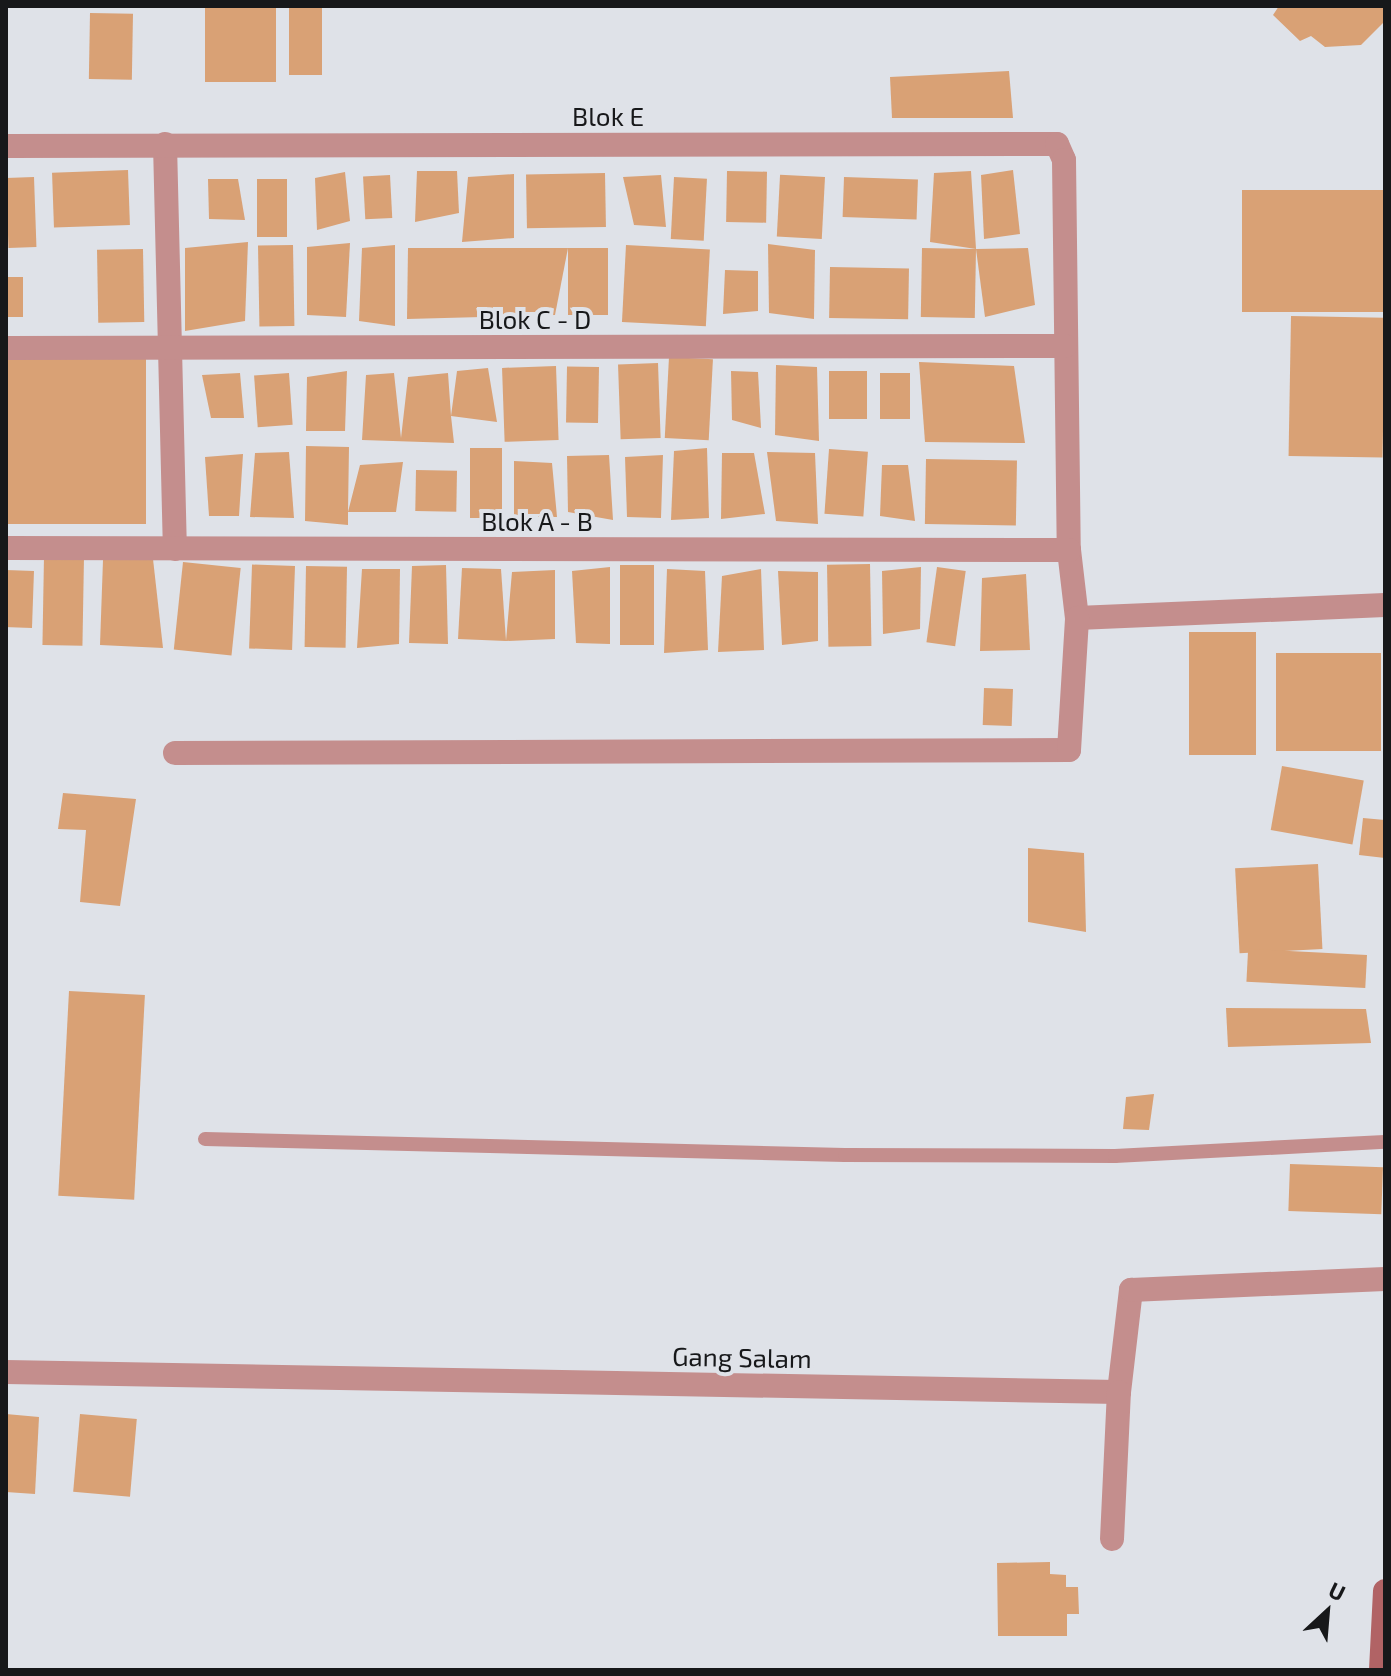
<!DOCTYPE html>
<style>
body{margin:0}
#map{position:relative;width:1391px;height:1676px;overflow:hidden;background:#dfe2e8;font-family:"Exo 2",sans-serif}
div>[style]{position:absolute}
.building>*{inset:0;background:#d9a175;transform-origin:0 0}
.lane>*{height:14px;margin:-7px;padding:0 7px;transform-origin:7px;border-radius:7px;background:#c48e8d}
.street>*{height:24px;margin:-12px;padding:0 12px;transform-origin:12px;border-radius:12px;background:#c48e8d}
.secondary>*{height:24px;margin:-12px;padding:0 12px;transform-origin:12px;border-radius:12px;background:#b16365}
span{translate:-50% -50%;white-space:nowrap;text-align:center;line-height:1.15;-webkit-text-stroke:8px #dfe2e8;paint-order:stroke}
.street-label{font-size:26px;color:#17181a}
.frame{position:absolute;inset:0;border:8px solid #17181a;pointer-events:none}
.north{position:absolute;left:1287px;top:1572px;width:80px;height:80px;-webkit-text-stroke:6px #dfe2e8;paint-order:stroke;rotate:26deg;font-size:22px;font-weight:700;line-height:32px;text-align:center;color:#17181a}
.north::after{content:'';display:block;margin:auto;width:28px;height:36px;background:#17181a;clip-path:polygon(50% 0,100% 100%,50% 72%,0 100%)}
</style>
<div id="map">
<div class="building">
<i style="left:205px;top:6px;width:71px;height:76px"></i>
<i style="left:289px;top:6px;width:33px;height:69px"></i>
<i style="clip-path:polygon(1279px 6px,1385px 6px,1385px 21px,1361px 45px,1325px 47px,1311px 36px,1300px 41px,1273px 15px)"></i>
<i style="left:90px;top:13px;width:43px;height:66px;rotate:1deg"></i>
<i style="clip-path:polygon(1009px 71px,1013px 118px,892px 118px,890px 77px)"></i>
<i style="left:128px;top:170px;width:55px;height:76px;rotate:88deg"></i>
<i style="clip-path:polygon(1013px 170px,1020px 234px,984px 239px,981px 175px)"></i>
<i style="clip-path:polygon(417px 171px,457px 171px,459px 213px,415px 222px)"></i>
<i style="left:727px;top:171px;width:40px;height:51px;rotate:1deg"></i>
<i style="clip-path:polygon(971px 171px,976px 249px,930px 242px,934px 173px)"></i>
<i style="clip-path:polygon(345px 172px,350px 221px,317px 230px,315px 178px)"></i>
<i style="left:605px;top:173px;width:54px;height:79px;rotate:89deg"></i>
<i style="clip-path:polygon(514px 174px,514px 238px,462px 242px,468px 177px)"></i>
<i style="left:390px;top:175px;width:43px;height:27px;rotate:87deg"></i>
<i style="clip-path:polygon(661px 175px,666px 227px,634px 225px,623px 177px)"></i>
<i style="left:34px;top:177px;width:70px;height:28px;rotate:88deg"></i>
<i style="left:674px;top:177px;width:33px;height:62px;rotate:3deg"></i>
<i style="left:825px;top:177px;width:62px;height:45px;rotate:93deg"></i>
<i style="left:844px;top:177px;width:74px;height:40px;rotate:2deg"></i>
<i style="clip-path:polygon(208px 179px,238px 179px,245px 220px,209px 219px)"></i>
<i style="left:257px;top:179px;width:30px;height:58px"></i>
<i style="left:1242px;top:190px;width:143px;height:122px"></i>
<i style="clip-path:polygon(248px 242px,245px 321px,185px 331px,185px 248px)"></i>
<i style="clip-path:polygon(350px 243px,346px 317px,307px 315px,307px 247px)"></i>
<i style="clip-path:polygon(768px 244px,815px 250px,814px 319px,769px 313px)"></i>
<i style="left:293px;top:245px;width:81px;height:35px;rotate:89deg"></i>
<i style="clip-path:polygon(395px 245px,395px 326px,359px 321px,362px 248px)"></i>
<i style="left:626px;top:245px;width:84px;height:77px;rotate:3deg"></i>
<i style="clip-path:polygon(408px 248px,568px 248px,555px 315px,407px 319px)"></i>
<i style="left:568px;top:248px;width:40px;height:67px"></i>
<i style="left:922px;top:248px;width:54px;height:69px;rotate:1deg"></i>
<i style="clip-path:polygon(1028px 248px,1035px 305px,985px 317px,976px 249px)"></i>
<i style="left:143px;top:249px;width:73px;height:46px;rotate:89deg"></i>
<i style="left:830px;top:267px;width:79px;height:51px;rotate:1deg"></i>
<i style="clip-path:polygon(725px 270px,758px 271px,758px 311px,723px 314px)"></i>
<i style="left:6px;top:277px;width:17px;height:40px"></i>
<i style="left:1291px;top:316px;width:94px;height:140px;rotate:1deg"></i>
<i style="left:146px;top:348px;width:176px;height:140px;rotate:90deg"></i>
<i style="left:669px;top:357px;width:44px;height:81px;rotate:3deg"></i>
<i style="clip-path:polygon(919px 362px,1014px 366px,1025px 443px,925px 442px)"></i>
<i style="left:658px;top:363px;width:75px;height:40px;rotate:88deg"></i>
<i style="clip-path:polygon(776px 365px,817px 367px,819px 441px,775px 435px)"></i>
<i style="left:556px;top:366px;width:74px;height:54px;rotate:88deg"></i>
<i style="left:599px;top:367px;width:56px;height:32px;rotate:91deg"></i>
<i style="clip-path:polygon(488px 368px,497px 422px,451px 416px,454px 443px,362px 440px,366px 375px,394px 373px,401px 438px,408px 377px,448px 373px,451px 416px,457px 371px)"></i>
<i style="clip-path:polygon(347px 371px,345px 431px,306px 431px,307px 377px)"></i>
<i style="clip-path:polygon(731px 371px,758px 372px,761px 428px,732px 420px)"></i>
<i style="left:829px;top:371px;width:38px;height:48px"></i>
<i style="clip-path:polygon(240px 373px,244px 418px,211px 418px,202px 375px)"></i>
<i style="left:289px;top:373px;width:52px;height:35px;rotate:86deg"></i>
<i style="left:880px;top:373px;width:30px;height:46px"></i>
<i style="clip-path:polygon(306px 446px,349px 447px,348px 512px,360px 465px,403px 462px,396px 512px,348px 512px,348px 525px,305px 521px)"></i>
<i style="left:470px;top:448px;width:32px;height:70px"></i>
<i style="clip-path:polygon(707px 448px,709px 518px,671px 520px,674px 451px)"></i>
<i style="left:829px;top:449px;width:39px;height:65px;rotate:4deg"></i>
<i style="clip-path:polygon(289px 452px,294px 518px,250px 517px,255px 453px)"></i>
<i style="clip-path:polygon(767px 452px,815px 453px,818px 524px,776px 521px)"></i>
<i style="clip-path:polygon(722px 453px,754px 453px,765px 514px,721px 519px)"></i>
<i style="clip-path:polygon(243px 454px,239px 516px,209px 516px,205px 457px)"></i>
<i style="clip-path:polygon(609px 455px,613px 520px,568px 512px,567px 456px)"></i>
<i style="clip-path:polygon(663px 455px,661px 518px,627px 517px,625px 457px)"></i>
<i style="left:926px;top:459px;width:91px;height:65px;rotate:1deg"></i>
<i style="clip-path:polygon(514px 461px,552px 463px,557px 517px,514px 517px)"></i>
<i style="clip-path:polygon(882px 465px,908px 465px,915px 521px,880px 516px)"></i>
<i style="left:416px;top:470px;width:41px;height:41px;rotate:1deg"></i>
<i style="left:44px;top:556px;width:40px;height:89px;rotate:1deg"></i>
<i style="clip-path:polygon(153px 559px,163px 648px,100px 645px,103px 560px)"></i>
<i style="left:183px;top:562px;width:58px;height:88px;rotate:6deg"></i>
<i style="left:870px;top:564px;width:82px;height:43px;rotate:89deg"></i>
<i style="clip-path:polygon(446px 565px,448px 644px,409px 643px,412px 566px)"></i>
<i style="left:620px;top:565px;width:34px;height:80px"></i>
<i style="left:295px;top:566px;width:84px;height:43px;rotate:92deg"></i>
<i style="left:306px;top:566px;width:41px;height:81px;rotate:1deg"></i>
<i style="clip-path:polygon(610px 567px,610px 644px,576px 643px,572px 571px)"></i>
<i style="clip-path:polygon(921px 567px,920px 629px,883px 634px,882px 571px)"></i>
<i style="left:937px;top:567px;width:29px;height:76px;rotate:8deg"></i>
<i style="clip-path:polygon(462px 568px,501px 569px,506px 641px,458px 639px)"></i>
<i style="clip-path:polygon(362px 569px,400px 569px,399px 644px,357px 648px)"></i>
<i style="clip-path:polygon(667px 569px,705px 571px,708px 650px,664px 653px)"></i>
<i style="clip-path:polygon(761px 569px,764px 650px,718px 652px,722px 576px)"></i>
<i style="left:6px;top:570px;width:28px;height:57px;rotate:2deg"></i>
<i style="clip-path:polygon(555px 570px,555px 639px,506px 641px,512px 572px)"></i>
<i style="clip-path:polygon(778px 571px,818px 572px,818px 641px,782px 645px)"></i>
<i style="clip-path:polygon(1026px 574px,1030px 650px,980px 651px,982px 578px)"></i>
<i style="left:1189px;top:632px;width:67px;height:123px"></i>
<i style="left:1381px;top:653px;width:98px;height:105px;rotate:90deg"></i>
<i style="left:984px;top:688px;width:29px;height:37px;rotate:2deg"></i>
<i style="left:1282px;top:766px;width:83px;height:65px;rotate:10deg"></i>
<i style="clip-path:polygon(63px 793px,136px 799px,120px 906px,80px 902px,86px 830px,58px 829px)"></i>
<i style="clip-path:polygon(1363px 818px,1385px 820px,1385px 858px,1359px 855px)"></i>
<i style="clip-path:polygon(1028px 848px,1084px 853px,1086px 932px,1028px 922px)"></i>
<i style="left:1318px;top:864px;width:85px;height:83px;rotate:87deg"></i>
<i style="left:1367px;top:955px;width:33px;height:119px;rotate:93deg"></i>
<i style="left:69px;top:991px;width:76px;height:205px;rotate:3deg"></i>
<i style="clip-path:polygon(1226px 1008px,1366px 1009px,1371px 1043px,1228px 1047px)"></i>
<i style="clip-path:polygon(1154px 1094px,1149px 1130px,1123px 1129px,1126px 1097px)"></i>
<i style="left:1290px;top:1164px;width:93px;height:47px;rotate:2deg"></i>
<i style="clip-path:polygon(6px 1414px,39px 1417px,35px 1494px,6px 1492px)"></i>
<i style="left:80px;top:1414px;width:57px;height:78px;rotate:5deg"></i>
<i style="clip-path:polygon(1050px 1562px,1050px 1574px,1066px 1575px,1066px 1587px,1078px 1587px,1079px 1614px,1067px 1614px,1067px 1636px,998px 1636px,997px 1563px)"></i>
</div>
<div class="lane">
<i style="left:205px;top:1139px;width:640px;rotate:1.43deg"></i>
<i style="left:845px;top:1155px;width:270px;rotate:0.2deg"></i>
<i style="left:1115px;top:1156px;width:270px;rotate:-3deg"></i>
</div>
<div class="street">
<i style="left:165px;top:144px;width:405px;rotate:88.6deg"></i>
<i style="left:6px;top:146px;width:1051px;rotate:-0.11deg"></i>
<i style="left:1057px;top:144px;width:17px;rotate:66deg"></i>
<i style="left:1064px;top:160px;width:390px;rotate:89.3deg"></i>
<i style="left:1069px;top:550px;width:68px;rotate:83.3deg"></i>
<i style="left:1077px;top:618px;width:308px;rotate:-2.4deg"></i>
<i style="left:6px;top:348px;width:1059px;rotate:-0.11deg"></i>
<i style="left:6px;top:548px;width:1063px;rotate:0.11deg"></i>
<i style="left:175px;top:753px;width:894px;rotate:-0.19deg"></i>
<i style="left:1069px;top:750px;width:132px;rotate:-86.5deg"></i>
<i style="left:6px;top:1372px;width:1113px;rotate:1.03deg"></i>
<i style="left:1119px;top:1392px;width:103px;rotate:-83.3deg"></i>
<i style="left:1131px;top:1290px;width:254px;rotate:-2.5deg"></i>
<i style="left:1112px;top:1539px;width:147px;rotate:-87.3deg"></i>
</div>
<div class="secondary">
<i style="left:1381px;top:1670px;width:79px;rotate:-87.1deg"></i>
</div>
<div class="street-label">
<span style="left:608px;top:116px">Blok E</span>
<span style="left:535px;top:319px">Blok C - D</span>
<span style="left:537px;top:521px">Blok A - B</span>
<span style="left:742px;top:1357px;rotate:1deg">Gang Salam</span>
</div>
<div class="frame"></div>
<div class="north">U</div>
</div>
